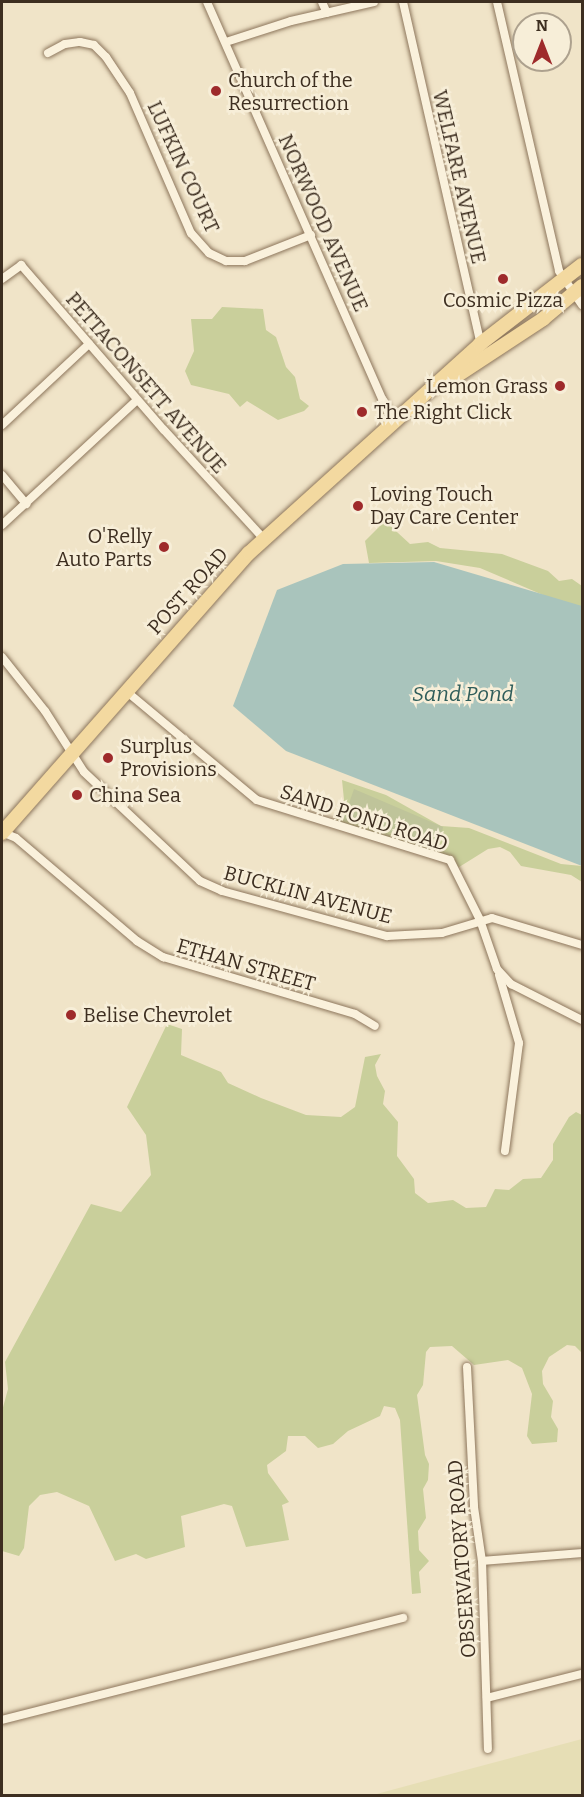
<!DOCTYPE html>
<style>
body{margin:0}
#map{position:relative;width:584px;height:1797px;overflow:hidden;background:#f0e4c8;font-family:Bitter,serif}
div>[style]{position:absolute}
.farmland>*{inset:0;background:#e6deb5}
.green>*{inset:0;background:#c9cf9b}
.cemetery>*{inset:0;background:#bfc49a}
.water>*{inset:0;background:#a9c4bc}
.roads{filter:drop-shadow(0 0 2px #8d765c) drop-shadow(0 0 2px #8d765c)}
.street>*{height:8px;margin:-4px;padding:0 4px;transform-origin:4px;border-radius:4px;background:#faf1dc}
.primary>*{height:14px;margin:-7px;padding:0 7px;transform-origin:7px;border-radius:7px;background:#f3d9a0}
.dots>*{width:16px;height:16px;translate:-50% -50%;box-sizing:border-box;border:3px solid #f7eed8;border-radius:50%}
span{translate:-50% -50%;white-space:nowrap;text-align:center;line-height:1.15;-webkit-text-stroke:5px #f7eed8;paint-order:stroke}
.poi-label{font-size:20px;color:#3d2e20}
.left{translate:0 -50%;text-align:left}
.right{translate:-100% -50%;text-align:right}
.street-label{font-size:20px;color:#3d2e20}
.water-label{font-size:21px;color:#2f5d5a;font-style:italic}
.frame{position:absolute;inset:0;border:3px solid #3d2e20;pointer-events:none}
.north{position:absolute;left:512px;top:12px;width:60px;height:60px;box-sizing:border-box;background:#f7eed8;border:2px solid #ada18e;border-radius:50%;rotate:0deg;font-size:16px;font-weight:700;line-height:24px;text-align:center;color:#3d2e20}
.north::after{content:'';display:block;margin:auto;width:21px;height:27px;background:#9e2a2b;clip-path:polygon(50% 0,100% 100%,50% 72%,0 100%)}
</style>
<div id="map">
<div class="farmland">
<i style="clip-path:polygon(582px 1739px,582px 1795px,373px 1795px,432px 1779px)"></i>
</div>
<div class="green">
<i style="clip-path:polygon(222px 307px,263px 309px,266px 330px,276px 337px,286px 367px,295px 377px,300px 399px,309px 406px,304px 411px,278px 420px,247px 401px,240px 407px,229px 394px,191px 385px,185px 371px,194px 351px,191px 319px,212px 319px)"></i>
<i style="clip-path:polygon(385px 521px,410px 544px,428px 542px,440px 548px,502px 554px,548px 571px,559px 581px,572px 579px,582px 586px,582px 607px,564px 604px,480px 568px,436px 561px,369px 563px,365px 541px)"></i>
<i style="clip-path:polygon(342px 780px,386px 795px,441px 826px,469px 828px,561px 864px,582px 866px,582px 882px,571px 875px,521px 866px,510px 852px,500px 847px,488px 849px,456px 869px,450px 860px,334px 823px,344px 800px)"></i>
<i style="clip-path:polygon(167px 1024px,182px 1029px,181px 1055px,221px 1072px,228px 1083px,261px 1098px,306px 1115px,341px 1117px,355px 1107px,365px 1057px,381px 1054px,375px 1065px,377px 1076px,385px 1091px,383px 1104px,398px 1122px,397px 1156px,414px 1179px,415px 1193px,428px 1203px,453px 1200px,466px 1208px,486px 1207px,495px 1189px,509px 1190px,523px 1179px,541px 1178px,553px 1160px,553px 1144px,569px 1117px,576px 1112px,582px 1115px,582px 1353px,575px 1346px,567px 1345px,549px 1357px,542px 1371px,543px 1384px,553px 1401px,551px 1417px,558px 1429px,557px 1442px,532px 1444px,527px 1436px,532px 1394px,522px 1368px,508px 1360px,474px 1365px,452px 1346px,430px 1347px,426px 1352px,423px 1385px,417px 1395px,425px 1455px,429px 1464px,428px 1480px,423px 1489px,426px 1518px,418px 1531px,419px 1550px,429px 1561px,419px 1572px,421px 1593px,412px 1594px,400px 1420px,395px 1408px,384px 1406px,380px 1416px,348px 1431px,333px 1444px,318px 1448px,305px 1436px,288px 1436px,286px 1451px,267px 1465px,268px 1473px,289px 1502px,282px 1505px,289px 1540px,246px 1547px,232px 1506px,224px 1504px,181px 1516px,185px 1547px,146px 1559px,136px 1554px,115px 1561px,89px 1506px,57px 1492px,40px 1495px,29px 1506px,24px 1548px,19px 1556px,2px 1551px,2px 1411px,8px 1389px,5px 1362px,91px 1204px,121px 1212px,151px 1175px,146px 1135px,127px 1107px)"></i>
</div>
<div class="cemetery">
<i style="clip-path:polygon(354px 789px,443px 827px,439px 846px,343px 820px)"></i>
</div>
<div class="water">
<i style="clip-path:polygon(434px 562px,582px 606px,582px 866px,286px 751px,233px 706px,277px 590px,343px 564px)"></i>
</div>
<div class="roads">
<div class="street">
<i style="left:207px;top:2px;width:462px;rotate:66.2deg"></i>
<i style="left:322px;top:2px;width:12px;rotate:66deg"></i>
<i style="left:403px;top:2px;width:353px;rotate:77.2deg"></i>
<i style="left:497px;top:2px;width:276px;rotate:77deg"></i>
<i style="left:559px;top:271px;width:41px;rotate:55.9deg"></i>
<i style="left:226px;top:42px;width:68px;rotate:-17.9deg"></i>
<i style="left:291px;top:21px;width:85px;rotate:-12.9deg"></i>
<i style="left:48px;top:53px;width:19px;rotate:-28deg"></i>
<i style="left:65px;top:44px;width:15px;rotate:-8deg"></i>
<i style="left:80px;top:42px;width:14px;rotate:12deg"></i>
<i style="left:94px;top:45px;width:17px;rotate:45deg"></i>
<i style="left:106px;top:57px;width:43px;rotate:56.3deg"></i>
<i style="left:130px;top:93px;width:153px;rotate:66.5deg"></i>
<i style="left:191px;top:233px;width:27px;rotate:48deg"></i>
<i style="left:209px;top:253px;width:19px;rotate:25deg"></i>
<i style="left:226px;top:261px;width:19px"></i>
<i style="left:245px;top:261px;width:71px;rotate:-21.5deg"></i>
<i style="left:2px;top:279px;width:24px;rotate:-36deg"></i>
<i style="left:21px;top:265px;width:218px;rotate:49.1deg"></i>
<i style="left:164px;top:430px;width:148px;rotate:47.5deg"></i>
<i style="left:2px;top:425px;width:119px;rotate:-43deg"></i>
<i style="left:2px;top:475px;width:38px;rotate:50deg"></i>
<i style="left:2px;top:525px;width:184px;rotate:-42.8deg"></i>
<i style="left:2px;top:657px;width:69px;rotate:51.5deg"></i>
<i style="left:45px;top:711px;width:72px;rotate:57.4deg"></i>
<i style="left:84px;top:772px;width:159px;rotate:43.2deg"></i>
<i style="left:200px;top:881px;width:24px;rotate:24deg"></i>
<i style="left:222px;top:891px;width:171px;rotate:15.3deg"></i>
<i style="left:387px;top:936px;width:55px;rotate:-3.1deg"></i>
<i style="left:442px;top:933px;width:52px;rotate:-16.7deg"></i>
<i style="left:492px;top:918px;width:94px;rotate:16.7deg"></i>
<i style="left:126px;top:691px;width:170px;rotate:39.8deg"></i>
<i style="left:257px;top:800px;width:202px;rotate:17.3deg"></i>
<i style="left:450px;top:860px;width:67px;rotate:63.4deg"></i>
<i style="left:480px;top:920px;width:52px;rotate:70.9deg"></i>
<i style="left:497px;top:969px;width:21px;rotate:47deg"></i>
<i style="left:511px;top:984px;width:80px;rotate:26.9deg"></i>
<i style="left:2px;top:832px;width:15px;rotate:23deg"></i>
<i style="left:16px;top:838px;width:159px;rotate:40.4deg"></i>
<i style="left:137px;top:941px;width:31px;rotate:32deg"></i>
<i style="left:163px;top:957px;width:200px;rotate:16.5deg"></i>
<i style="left:355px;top:1014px;width:23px;rotate:31deg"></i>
<i style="left:499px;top:975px;width:71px;rotate:73.6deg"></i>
<i style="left:519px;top:1043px;width:109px;rotate:97.4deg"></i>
<i style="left:467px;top:1367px;width:140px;rotate:87.1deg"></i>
<i style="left:474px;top:1507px;width:55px;rotate:81.6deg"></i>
<i style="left:482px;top:1561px;width:188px;rotate:88.2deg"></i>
<i style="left:482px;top:1561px;width:100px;rotate:-4.6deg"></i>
<i style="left:487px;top:1698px;width:98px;rotate:-14.2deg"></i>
<i style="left:2px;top:1720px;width:414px;rotate:-14.3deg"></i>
</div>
<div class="primary">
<i style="left:449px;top:381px;width:113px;rotate:-33.4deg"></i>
<i style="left:543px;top:319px;width:51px;rotate:-40.2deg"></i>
<i style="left:2px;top:833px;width:373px;rotate:-48.6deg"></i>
<i style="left:249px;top:553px;width:312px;rotate:-42.1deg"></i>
<i style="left:480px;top:344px;width:129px;rotate:-37.8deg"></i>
</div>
</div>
<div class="dots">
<i style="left:216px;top:91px;background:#9e2a2b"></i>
<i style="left:503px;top:279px;background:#9e2a2b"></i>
<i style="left:560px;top:386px;background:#9e2a2b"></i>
<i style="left:362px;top:412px;background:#9e2a2b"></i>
<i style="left:358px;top:506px;background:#9e2a2b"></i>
<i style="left:164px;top:547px;background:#9e2a2b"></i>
<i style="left:108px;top:758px;background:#9e2a2b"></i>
<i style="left:77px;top:795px;background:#9e2a2b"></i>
<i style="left:71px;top:1015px;background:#9e2a2b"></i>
</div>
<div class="poi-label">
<span class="left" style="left:228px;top:92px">Church of the<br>Resurrection</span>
<span style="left:503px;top:300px">Cosmic Pizza</span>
<span class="right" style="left:548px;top:386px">Lemon Grass</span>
<span class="left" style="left:374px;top:412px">The Right Click</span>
<span class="left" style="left:370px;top:506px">Loving Touch<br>Day Care Center</span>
<span class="right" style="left:152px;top:548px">O'Relly<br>Auto Parts</span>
<span class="left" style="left:120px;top:758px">Surplus<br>Provisions</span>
<span class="left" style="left:89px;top:795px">China Sea</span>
<span class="left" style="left:83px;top:1015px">Belise Chevrolet</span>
</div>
<div class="street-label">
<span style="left:183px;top:167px;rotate:65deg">LUFKIN COURT</span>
<span style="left:459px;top:177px;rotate:77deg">WELFARE AVENUE</span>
<span style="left:323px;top:223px;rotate:66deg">NORWOOD AVENUE</span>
<span style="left:146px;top:383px;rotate:49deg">PETTACONSETT AVENUE</span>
<span style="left:188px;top:591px;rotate:-48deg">POST ROAD</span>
<span style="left:364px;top:818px;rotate:18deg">SAND POND ROAD</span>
<span style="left:308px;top:895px;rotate:15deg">BUCKLIN AVENUE</span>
<span style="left:246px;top:965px;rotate:16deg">ETHAN STREET</span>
<span style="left:462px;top:1559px;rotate:-94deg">OBSERVATORY ROAD</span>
</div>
<div class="water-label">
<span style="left:463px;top:694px">Sand Pond</span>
</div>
<div class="frame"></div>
<div class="north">N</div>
</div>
